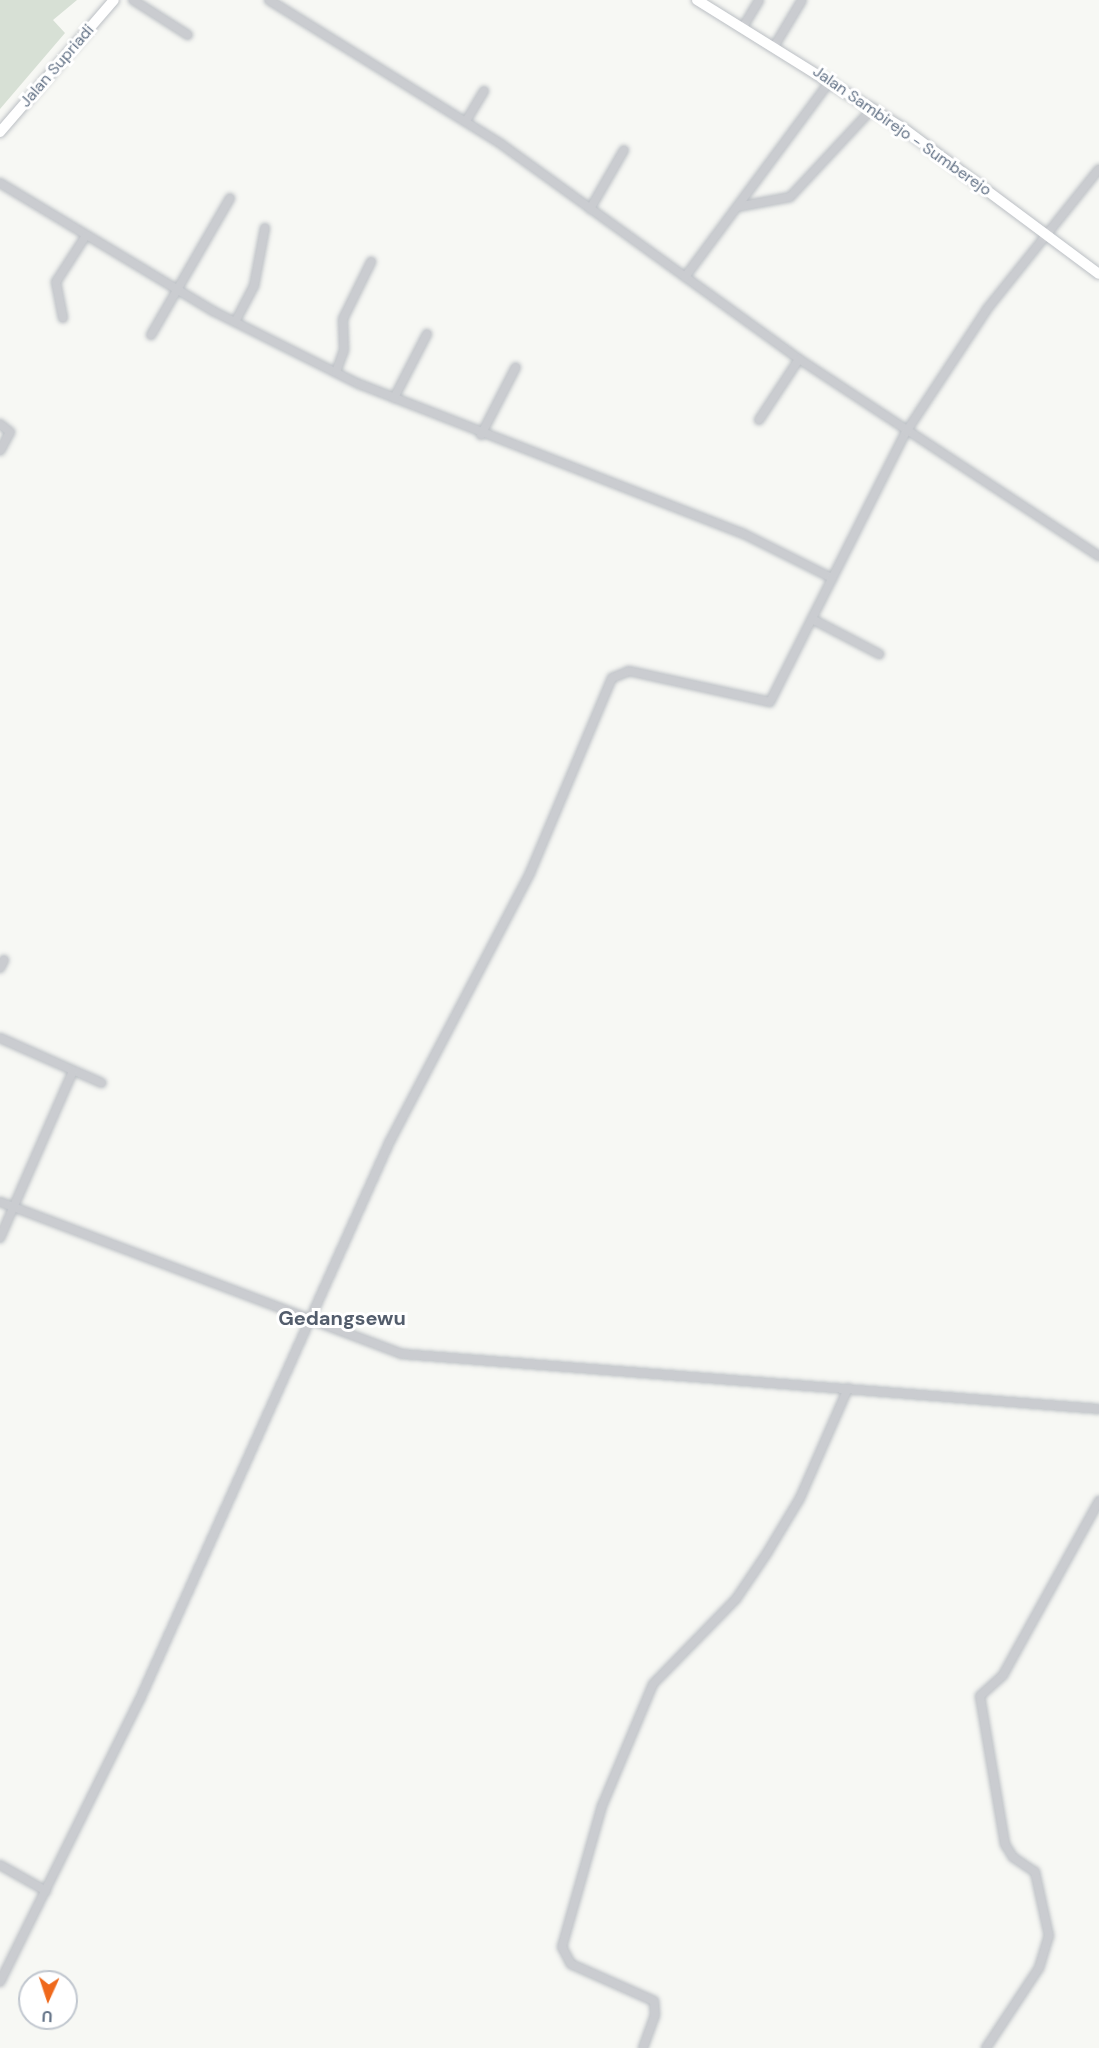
<!DOCTYPE html>
<style>
body{margin:0}
#map{position:relative;width:1099px;height:2048px;overflow:hidden;background:#f7f8f4;font-family:"DM Sans",sans-serif}
div>[style]{position:absolute}
.green>*{inset:0;background:#d7e0d5}
.roads{filter:drop-shadow(0 0 2px #bbbfc4) drop-shadow(0 0 2px #bbbfc4)}
.minor>*{height:8px;margin:-4px;padding:0 4px;transform-origin:4px;border-radius:4px;background:#caccd0}
.secondary>*{height:10px;margin:-5px;padding:0 5px;transform-origin:5px;border-radius:5px;background:#fff}
span{translate:-50% -50%;white-space:nowrap;text-align:center;line-height:1.15;-webkit-text-stroke:6px #fff;paint-order:stroke}
.street-label{font-size:16px;color:#647387}
.quarter-label{font-size:20px;color:#535d6c;font-weight:700}
.north{position:absolute;left:18px;top:1970px;width:60px;height:60px;box-sizing:border-box;background:#fff;border:2px solid #c1c7cf;border-radius:50%;rotate:183deg;font-size:16px;font-weight:700;line-height:24px;text-align:center;color:#647387}
.north::after{content:'';display:block;margin:auto;width:21px;height:27px;background:#ef691c;clip-path:polygon(50% 0,100% 100%,50% 72%,0 100%)}
</style>
<div id="map">
<div class="green">
<i style="clip-path:polygon(0 0,77px 0,53px 20px,65px 33px,0 109px)"></i>
</div>
<div class="roads">
<div class="minor">
<i style="left:133px;top:0;width:65px;rotate:32.5deg"></i>
<i style="left:269px;top:0;width:273px;rotate:31.8deg"></i>
<i style="left:501px;top:144px;width:367px;rotate:35.8deg"></i>
<i style="left:799px;top:359px;width:359px;rotate:33.3deg"></i>
<i style="left:743px;top:27px;width:31px;rotate:-59deg"></i>
<i style="left:775px;top:45px;width:52px;rotate:-59deg"></i>
<i style="left:466px;top:121px;width:35px;rotate:-59deg"></i>
<i style="left:0;top:183px;width:249px;rotate:31deg"></i>
<i style="left:213px;top:311px;width:163px;rotate:26.6deg"></i>
<i style="left:359px;top:384px;width:411px;rotate:21.3deg"></i>
<i style="left:742px;top:533px;width:101px;rotate:26.6deg"></i>
<i style="left:737px;top:207px;width:54px;rotate:-10.7deg"></i>
<i style="left:790px;top:197px;width:122px;rotate:-47deg"></i>
<i style="left:590px;top:209px;width:68px;rotate:-60deg"></i>
<i style="left:685px;top:277px;width:245px;rotate:-53.5deg"></i>
<i style="left:63px;top:318px;width:37px;rotate:-101deg"></i>
<i style="left:56px;top:282px;width:54px;rotate:-57.2deg"></i>
<i style="left:235px;top:322px;width:41px;rotate:-62.2deg"></i>
<i style="left:254px;top:286px;width:59px;rotate:-79.3deg"></i>
<i style="left:151px;top:335px;width:158px;rotate:-60deg"></i>
<i style="left:336px;top:372px;width:23px;rotate:-70deg"></i>
<i style="left:344px;top:350px;width:31px;rotate:-92deg"></i>
<i style="left:343px;top:319px;width:64px;rotate:-63.8deg"></i>
<i style="left:394px;top:398px;width:72px;rotate:-62.7deg"></i>
<i style="left:759px;top:420px;width:73px;rotate:-56.7deg"></i>
<i style="left:0;top:424px;width:13px;rotate:39deg"></i>
<i style="left:10px;top:432px;width:21px;rotate:118deg"></i>
<i style="left:481px;top:435px;width:76px;rotate:-62.8deg"></i>
<i style="left:812px;top:619px;width:76px;rotate:27.6deg"></i>
<i style="left:0;top:968px;width:9px;rotate:-63deg"></i>
<i style="left:0;top:1038px;width:111px;rotate:23.8deg"></i>
<i style="left:0;top:1202px;width:430px;rotate:20.7deg"></i>
<i style="left:402px;top:1354px;width:699px;rotate:4.51deg"></i>
<i style="left:0;top:1238px;width:182px;rotate:-66.4deg"></i>
<i style="left:0;top:1865px;width:53px;rotate:29.5deg"></i>
<i style="left:0;top:1982px;width:316px;rotate:-63.7deg"></i>
<i style="left:140px;top:1699px;width:611px;rotate:-65.87deg"></i>
<i style="left:390px;top:1141px;width:302px;rotate:-62.4deg"></i>
<i style="left:530px;top:873px;width:212px;rotate:-67.2deg"></i>
<i style="left:612px;top:678px;width:18px;rotate:-22deg"></i>
<i style="left:629px;top:671px;width:144px;rotate:12.4deg"></i>
<i style="left:770px;top:702px;width:302px;rotate:-63.3deg"></i>
<i style="left:906px;top:432px;width:147px;rotate:-56.6deg"></i>
<i style="left:987px;top:309px;width:179px;rotate:-51.3deg"></i>
<i style="left:643px;top:2048px;width:35px;rotate:-70deg"></i>
<i style="left:655px;top:2015px;width:14px;rotate:-94deg"></i>
<i style="left:654px;top:2001px;width:91px;rotate:-156deg"></i>
<i style="left:571px;top:1964px;width:19px;rotate:-118deg"></i>
<i style="left:562px;top:1947px;width:147px;rotate:-74.2deg"></i>
<i style="left:602px;top:1806px;width:132px;rotate:-67.3deg"></i>
<i style="left:653px;top:1684px;width:119px;rotate:-45.7deg"></i>
<i style="left:736px;top:1599px;width:55px;rotate:-56deg"></i>
<i style="left:767px;top:1553px;width:64px;rotate:-59deg"></i>
<i style="left:800px;top:1498px;width:120px;rotate:-66.4deg"></i>
<i style="left:986px;top:2048px;width:96px;rotate:-56.5deg"></i>
<i style="left:1039px;top:1968px;width:34px;rotate:-73deg"></i>
<i style="left:1049px;top:1936px;width:66px;rotate:-102.3deg"></i>
<i style="left:1035px;top:1872px;width:27px;rotate:-146deg"></i>
<i style="left:1013px;top:1857px;width:15px;rotate:-122deg"></i>
<i style="left:1005px;top:1844px;width:150px;rotate:-99.6deg"></i>
<i style="left:980px;top:1696px;width:31px;rotate:-42deg"></i>
<i style="left:1003px;top:1675px;width:199px;rotate:-61.1deg"></i>
</div>
<div class="secondary">
<i style="left:697px;top:0;width:243px;rotate:31.9deg"></i>
<i style="left:903px;top:128px;width:244px;rotate:36.7deg"></i>
<i style="left:0;top:132px;width:174px;rotate:-49.2deg"></i>
</div>
</div>
<div class="street-label">
<span style="left:57px;top:66px;rotate:-49deg">Jalan Supriadi</span>
<span style="left:902px;top:131px;rotate:35deg">Jalan Sambirejo - Sumberejo</span>
</div>
<div class="quarter-label">
<span style="left:342px;top:1318px">Gedangsewu</span>
</div>
<div class="north">U</div>
</div>
